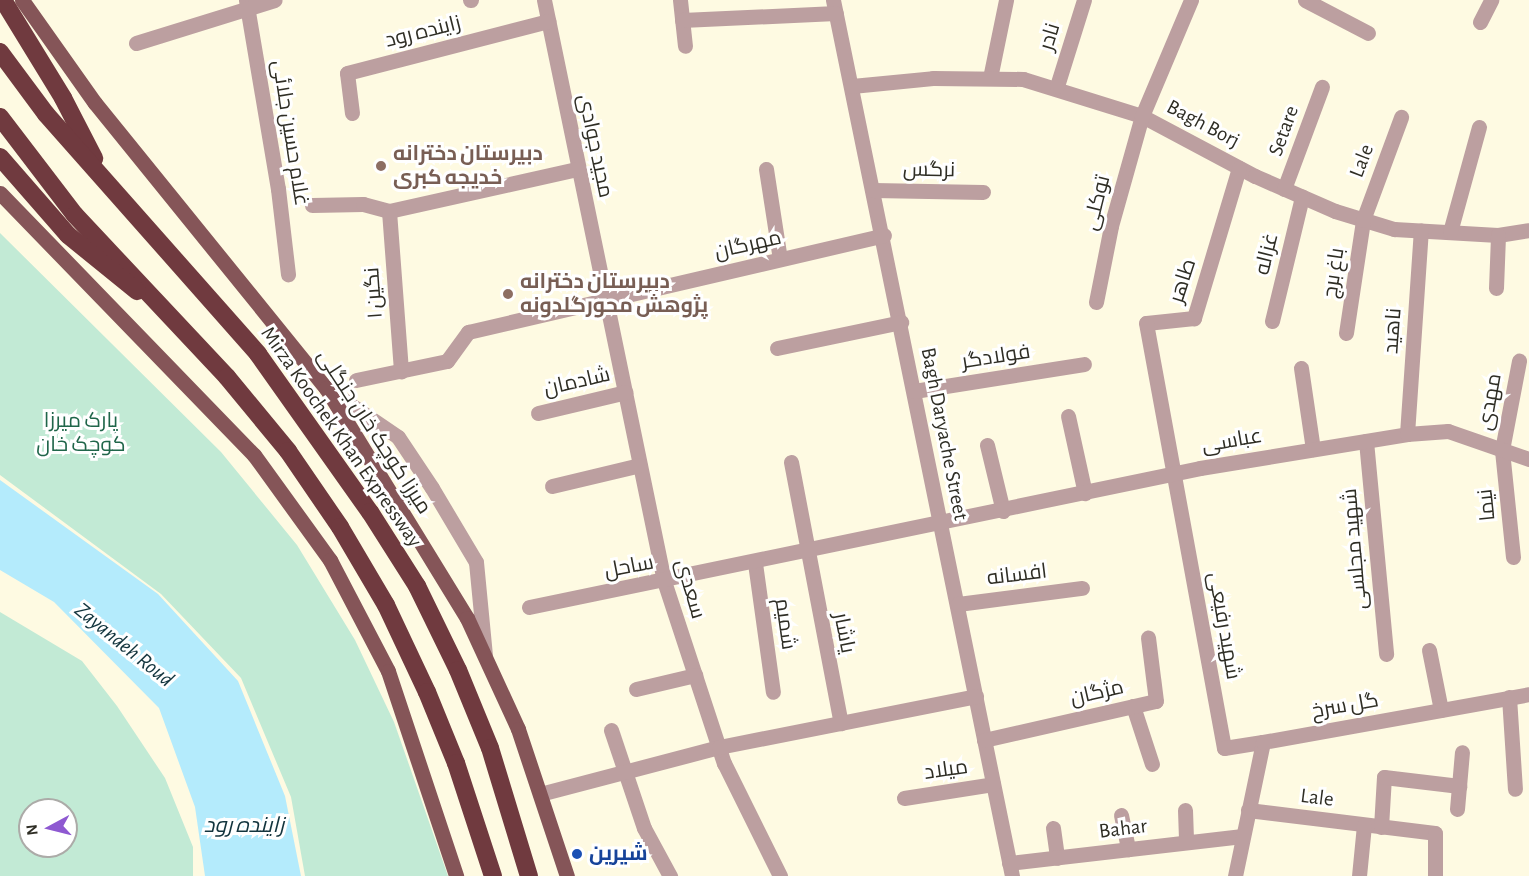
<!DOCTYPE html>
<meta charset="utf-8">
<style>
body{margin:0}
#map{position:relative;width:1529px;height:876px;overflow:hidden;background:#fefae2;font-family:"Alegreya Sans",Cairo,sans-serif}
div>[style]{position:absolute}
.green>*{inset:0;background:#c2ead5}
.water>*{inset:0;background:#b4ebfc}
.minor>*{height:15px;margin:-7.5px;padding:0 7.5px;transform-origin:7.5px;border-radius:7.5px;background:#bc9fa0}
.major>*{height:15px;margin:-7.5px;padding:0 7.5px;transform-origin:7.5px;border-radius:7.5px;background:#855558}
.highway>*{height:18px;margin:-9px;padding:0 9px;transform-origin:9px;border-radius:9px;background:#703a3f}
.dots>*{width:16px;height:16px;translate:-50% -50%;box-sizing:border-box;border:3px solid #fff;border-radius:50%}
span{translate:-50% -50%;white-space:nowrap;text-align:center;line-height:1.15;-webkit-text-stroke:6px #fff;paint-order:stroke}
.street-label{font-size:21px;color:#2f2e25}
.education-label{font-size:21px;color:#785e54;font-weight:700}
.left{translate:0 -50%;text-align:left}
.park-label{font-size:21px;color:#20664a}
.transit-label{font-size:21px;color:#164399;font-weight:700}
.water-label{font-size:22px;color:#13353e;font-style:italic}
.north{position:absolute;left:18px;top:798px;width:60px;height:60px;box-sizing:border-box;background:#fff;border:2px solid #acaba8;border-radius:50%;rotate:263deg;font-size:16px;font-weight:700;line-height:24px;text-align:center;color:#2f2e25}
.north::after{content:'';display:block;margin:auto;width:21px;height:27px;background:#8e59d1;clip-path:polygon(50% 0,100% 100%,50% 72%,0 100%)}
</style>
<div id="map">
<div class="green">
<i style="clip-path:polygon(0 233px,221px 452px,297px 545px,355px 640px,394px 722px,448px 876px,305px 876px,291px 797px,241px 678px,161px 594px,0 475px)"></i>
<i style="clip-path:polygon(evenodd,0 612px,82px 661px,117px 706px,165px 778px,193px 847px,193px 876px,0 876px,0 612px,30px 810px,66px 810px,66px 846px,30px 846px,30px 810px)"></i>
</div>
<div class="water">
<i style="clip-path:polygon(0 480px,158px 594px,238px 681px,285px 796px,301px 876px,205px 876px,195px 807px,159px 708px,54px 602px,0 570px)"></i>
</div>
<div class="minor">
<i style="left:246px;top:0;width:192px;rotate:80.4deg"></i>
<i style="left:278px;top:189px;width:86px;rotate:83.3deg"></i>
<i style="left:470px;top:0;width:1px"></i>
<i style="left:544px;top:0;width:593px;rotate:78.33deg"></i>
<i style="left:664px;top:581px;width:192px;rotate:71.8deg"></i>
<i style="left:724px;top:763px;width:126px;rotate:63.6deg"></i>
<i style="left:680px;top:0;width:46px;rotate:83.8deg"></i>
<i style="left:833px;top:0;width:894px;rotate:78.45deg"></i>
<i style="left:1305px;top:0;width:71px;rotate:27.6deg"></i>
<i style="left:682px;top:20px;width:154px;rotate:-2.6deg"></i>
<i style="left:1480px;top:22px;width:25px;rotate:-63deg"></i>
<i style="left:136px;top:43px;width:145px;rotate:-17.2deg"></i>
<i style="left:990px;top:78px;width:80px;rotate:-78.4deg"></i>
<i style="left:852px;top:86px;width:81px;rotate:-5.6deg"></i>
<i style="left:933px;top:78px;width:90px;rotate:0.6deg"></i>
<i style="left:1023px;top:79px;width:125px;rotate:17.3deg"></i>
<i style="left:1142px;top:116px;width:128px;rotate:28deg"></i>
<i style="left:1255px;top:176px;width:87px;rotate:23.6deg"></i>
<i style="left:1335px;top:211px;width:62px;rotate:17deg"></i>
<i style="left:1394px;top:229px;width:104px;rotate:3.3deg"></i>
<i style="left:1498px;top:235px;width:31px;rotate:-9deg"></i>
<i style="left:1057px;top:86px;width:90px;rotate:-72.6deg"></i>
<i style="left:352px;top:113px;width:40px;rotate:-97.1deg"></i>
<i style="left:347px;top:73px;width:208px;rotate:-14.5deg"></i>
<i style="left:1239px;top:168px;width:157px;rotate:106.7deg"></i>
<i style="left:1194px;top:318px;width:48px;rotate:174.1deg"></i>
<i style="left:1146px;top:323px;width:432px;rotate:79.6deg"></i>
<i style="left:1224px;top:748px;width:39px;rotate:-9deg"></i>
<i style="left:766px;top:169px;width:91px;rotate:81.2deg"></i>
<i style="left:1284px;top:189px;width:109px;rotate:-69.6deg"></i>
<i style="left:873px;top:190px;width:110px;rotate:1deg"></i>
<i style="left:312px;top:205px;width:51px;rotate:-1.1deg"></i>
<i style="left:363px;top:204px;width:27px;rotate:15deg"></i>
<i style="left:389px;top:211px;width:193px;rotate:-12.6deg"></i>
<i style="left:389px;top:211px;width:161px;rotate:85.7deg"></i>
<i style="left:1450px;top:232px;width:109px;rotate:-74.6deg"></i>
<i style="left:1496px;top:288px;width:53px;rotate:-87.8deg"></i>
<i style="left:1096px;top:302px;width:77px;rotate:-78.8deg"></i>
<i style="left:1111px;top:226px;width:114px;rotate:-74.3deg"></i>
<i style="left:1142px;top:116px;width:126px;rotate:-67.1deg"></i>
<i style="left:1272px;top:321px;width:128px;rotate:-76.4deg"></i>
<i style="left:1346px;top:333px;width:114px;rotate:-81.4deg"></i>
<i style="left:1363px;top:220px;width:110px;rotate:-69.7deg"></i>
<i style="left:777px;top:348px;width:127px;rotate:-11.8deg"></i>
<i style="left:1301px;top:368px;width:82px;rotate:81.6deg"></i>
<i style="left:356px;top:380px;width:93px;rotate:-11.8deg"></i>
<i style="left:447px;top:361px;width:36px;rotate:-54deg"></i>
<i style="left:468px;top:332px;width:427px;rotate:-13.1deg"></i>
<i style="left:326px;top:388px;width:87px;rotate:34.2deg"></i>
<i style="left:398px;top:437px;width:61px;rotate:56.3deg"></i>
<i style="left:432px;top:488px;width:86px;rotate:59.3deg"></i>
<i style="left:476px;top:562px;width:93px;rotate:84.5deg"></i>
<i style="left:914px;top:391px;width:172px;rotate:-9deg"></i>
<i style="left:538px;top:413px;width:90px;rotate:-13.4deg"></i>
<i style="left:1068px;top:416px;width:79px;rotate:77.6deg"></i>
<i style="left:1407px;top:434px;width:204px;rotate:-86.1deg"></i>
<i style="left:1366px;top:441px;width:214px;rotate:84.6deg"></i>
<i style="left:987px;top:445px;width:68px;rotate:76.4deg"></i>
<i style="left:791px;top:462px;width:266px;rotate:79.2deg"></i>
<i style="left:552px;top:486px;width:90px;rotate:-13.4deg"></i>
<i style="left:1513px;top:557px;width:108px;rotate:-95.9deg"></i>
<i style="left:1502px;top:450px;width:91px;rotate:-79.2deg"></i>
<i style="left:755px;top:563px;width:130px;rotate:82.1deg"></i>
<i style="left:958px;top:604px;width:125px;rotate:-7.4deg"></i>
<i style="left:529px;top:607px;width:685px;rotate:-11.7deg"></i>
<i style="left:1200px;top:468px;width:210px;rotate:-9.3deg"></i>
<i style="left:1407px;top:434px;width:41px;rotate:-4.2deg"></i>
<i style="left:1448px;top:431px;width:86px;rotate:19.1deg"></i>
<i style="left:1429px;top:650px;width:61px;rotate:78.7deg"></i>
<i style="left:636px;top:689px;width:61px;rotate:-13.3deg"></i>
<i style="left:1509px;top:697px;width:92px;rotate:86.3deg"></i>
<i style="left:1133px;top:706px;width:61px;rotate:71.9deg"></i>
<i style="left:611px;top:730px;width:103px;rotate:71.4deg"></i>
<i style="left:644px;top:828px;width:55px;rotate:61.6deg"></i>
<i style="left:984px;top:740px;width:176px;rotate:-12.8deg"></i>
<i style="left:1156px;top:701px;width:64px;rotate:-97.2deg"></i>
<i style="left:540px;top:794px;width:185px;rotate:-14.7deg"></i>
<i style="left:719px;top:747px;width:262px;rotate:-11.2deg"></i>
<i style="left:904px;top:798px;width:90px;rotate:-8.9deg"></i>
<i style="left:1457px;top:809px;width:57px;rotate:-85deg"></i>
<i style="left:1185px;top:810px;width:32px;rotate:88deg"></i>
<i style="left:1248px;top:810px;width:188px;rotate:7deg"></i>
<i style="left:1435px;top:833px;width:43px;rotate:90deg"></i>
<i style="left:1121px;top:815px;width:35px;rotate:78deg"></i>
<i style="left:1381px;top:827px;width:50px;rotate:-86.6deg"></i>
<i style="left:1384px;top:777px;width:76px;rotate:6.8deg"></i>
<i style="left:1053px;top:828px;width:30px;rotate:82deg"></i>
<i style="left:1009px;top:863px;width:235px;rotate:-6.6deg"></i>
<i style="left:1235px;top:876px;width:137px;rotate:-78.2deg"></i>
<i style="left:1263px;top:742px;width:270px;rotate:-10.2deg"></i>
<i style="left:1359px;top:876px;width:51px;rotate:-84.4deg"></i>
</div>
<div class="major">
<i style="left:22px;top:0;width:126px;rotate:54.7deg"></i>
<i style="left:95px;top:103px;width:367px;rotate:51deg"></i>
<i style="left:326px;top:388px;width:270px;rotate:58.5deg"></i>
<i style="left:467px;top:618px;width:122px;rotate:65.3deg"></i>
<i style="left:518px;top:729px;width:155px;rotate:71.6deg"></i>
<i style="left:0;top:193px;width:365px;rotate:45.9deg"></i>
<i style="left:254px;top:455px;width:130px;rotate:54.1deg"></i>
<i style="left:330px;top:560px;width:125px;rotate:62.4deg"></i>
<i style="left:388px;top:671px;width:216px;rotate:71.6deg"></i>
</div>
<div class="highway">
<i style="left:3px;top:0;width:115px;rotate:58.5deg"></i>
<i style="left:63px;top:98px;width:68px;rotate:62.7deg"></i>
<i style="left:0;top:52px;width:77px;rotate:53.4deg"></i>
<i style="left:46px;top:114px;width:320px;rotate:48.5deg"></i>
<i style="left:258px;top:354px;width:194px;rotate:54.7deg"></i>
<i style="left:370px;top:512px;width:88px;rotate:57.6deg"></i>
<i style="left:417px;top:586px;width:93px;rotate:64deg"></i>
<i style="left:458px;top:670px;width:84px;rotate:67.7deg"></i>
<i style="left:490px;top:748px;width:134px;rotate:73.1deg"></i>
<i style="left:0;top:117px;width:123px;rotate:52.6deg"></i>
<i style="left:75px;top:215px;width:222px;rotate:46.8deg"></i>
<i style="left:227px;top:377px;width:96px;rotate:50.5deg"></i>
<i style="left:288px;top:451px;width:92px;rotate:55.6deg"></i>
<i style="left:340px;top:527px;width:91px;rotate:59.5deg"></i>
<i style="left:386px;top:605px;width:96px;rotate:64.8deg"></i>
<i style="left:427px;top:692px;width:77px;rotate:67.8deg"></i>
<i style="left:456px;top:763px;width:119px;rotate:71.9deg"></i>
<i style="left:0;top:157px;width:103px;rotate:48.9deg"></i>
<i style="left:68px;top:235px;width:89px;rotate:39.1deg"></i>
</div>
<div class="dots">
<i style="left:381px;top:166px;background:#8d6e63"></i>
<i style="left:508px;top:294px;background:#8d6e63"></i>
<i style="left:577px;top:854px;background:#1a4fb4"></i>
</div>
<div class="street-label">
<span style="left:423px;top:32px;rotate:-14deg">زاینده رود</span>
<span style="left:1050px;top:37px;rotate:-73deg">نادر</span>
<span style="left:1203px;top:124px;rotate:28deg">Bagh Borj</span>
<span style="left:1284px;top:131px;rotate:-70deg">Setare</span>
<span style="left:290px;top:133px;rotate:81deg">غلام حسین جلائی</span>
<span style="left:595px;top:146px;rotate:78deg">مجید جوادی</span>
<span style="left:1362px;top:161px;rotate:-69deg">Lale</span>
<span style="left:929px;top:170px;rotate:1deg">نرگس</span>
<span style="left:1097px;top:203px;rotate:-76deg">توکلی</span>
<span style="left:748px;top:245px;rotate:-13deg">مهرگان</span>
<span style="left:1267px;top:254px;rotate:-76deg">غزاله</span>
<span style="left:1334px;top:273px;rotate:-82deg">باغ برج</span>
<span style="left:1183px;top:281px;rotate:-72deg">طاهر</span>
<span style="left:374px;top:293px;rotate:-94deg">نگین ۱</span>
<span style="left:1393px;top:331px;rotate:-86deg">ناهید</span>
<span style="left:996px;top:357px;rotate:-9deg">فولادگر</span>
<span style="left:577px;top:382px;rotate:-13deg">شادمان</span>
<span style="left:1490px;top:402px;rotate:-80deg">مهدی</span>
<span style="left:374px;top:432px;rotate:57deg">میرزا کوچک خان جنگلی</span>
<span style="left:944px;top:434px;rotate:79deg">Bagh Daryache Street</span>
<span style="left:341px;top:437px;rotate:55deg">Mirza Koochek Khan Expressway</span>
<span style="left:1232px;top:441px;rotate:-10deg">عباسی</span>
<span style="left:1487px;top:505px;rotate:-96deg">نیما</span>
<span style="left:1355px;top:549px;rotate:-95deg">شهید مجلسی</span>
<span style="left:629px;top:567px;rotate:-11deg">ساحل</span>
<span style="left:1017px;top:575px;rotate:-7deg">افسانه</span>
<span style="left:690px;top:589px;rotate:74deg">سعدی</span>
<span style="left:785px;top:624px;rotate:82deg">شمیم</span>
<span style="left:1224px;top:626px;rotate:80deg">شهید رفیعی</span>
<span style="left:844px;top:633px;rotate:79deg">یاشار</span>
<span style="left:1097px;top:693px;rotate:-13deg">مژگان</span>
<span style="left:1345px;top:706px;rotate:-10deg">گل سرخ</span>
<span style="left:946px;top:770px;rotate:-8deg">میلاد</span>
<span style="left:1317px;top:798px;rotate:7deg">Lale</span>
<span style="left:1123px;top:829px;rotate:-7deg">Bahar</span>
</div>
<div class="education-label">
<span class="left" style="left:393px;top:166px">دبیرستان دخترانه<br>خدیجه کبری</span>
<span class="left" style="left:520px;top:294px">دبیرستان دخترانه<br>پژوهش محورگلدونه</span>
</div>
<div class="park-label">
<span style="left:81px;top:433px">پارک میرزا<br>کوچک خان</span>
</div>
<div class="transit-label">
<span class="left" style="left:589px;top:854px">شیرین</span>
</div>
<div class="water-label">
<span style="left:124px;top:645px;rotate:39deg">Zayandeh Roud</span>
<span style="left:244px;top:826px">زاینده رود</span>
</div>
<div class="north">N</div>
</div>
